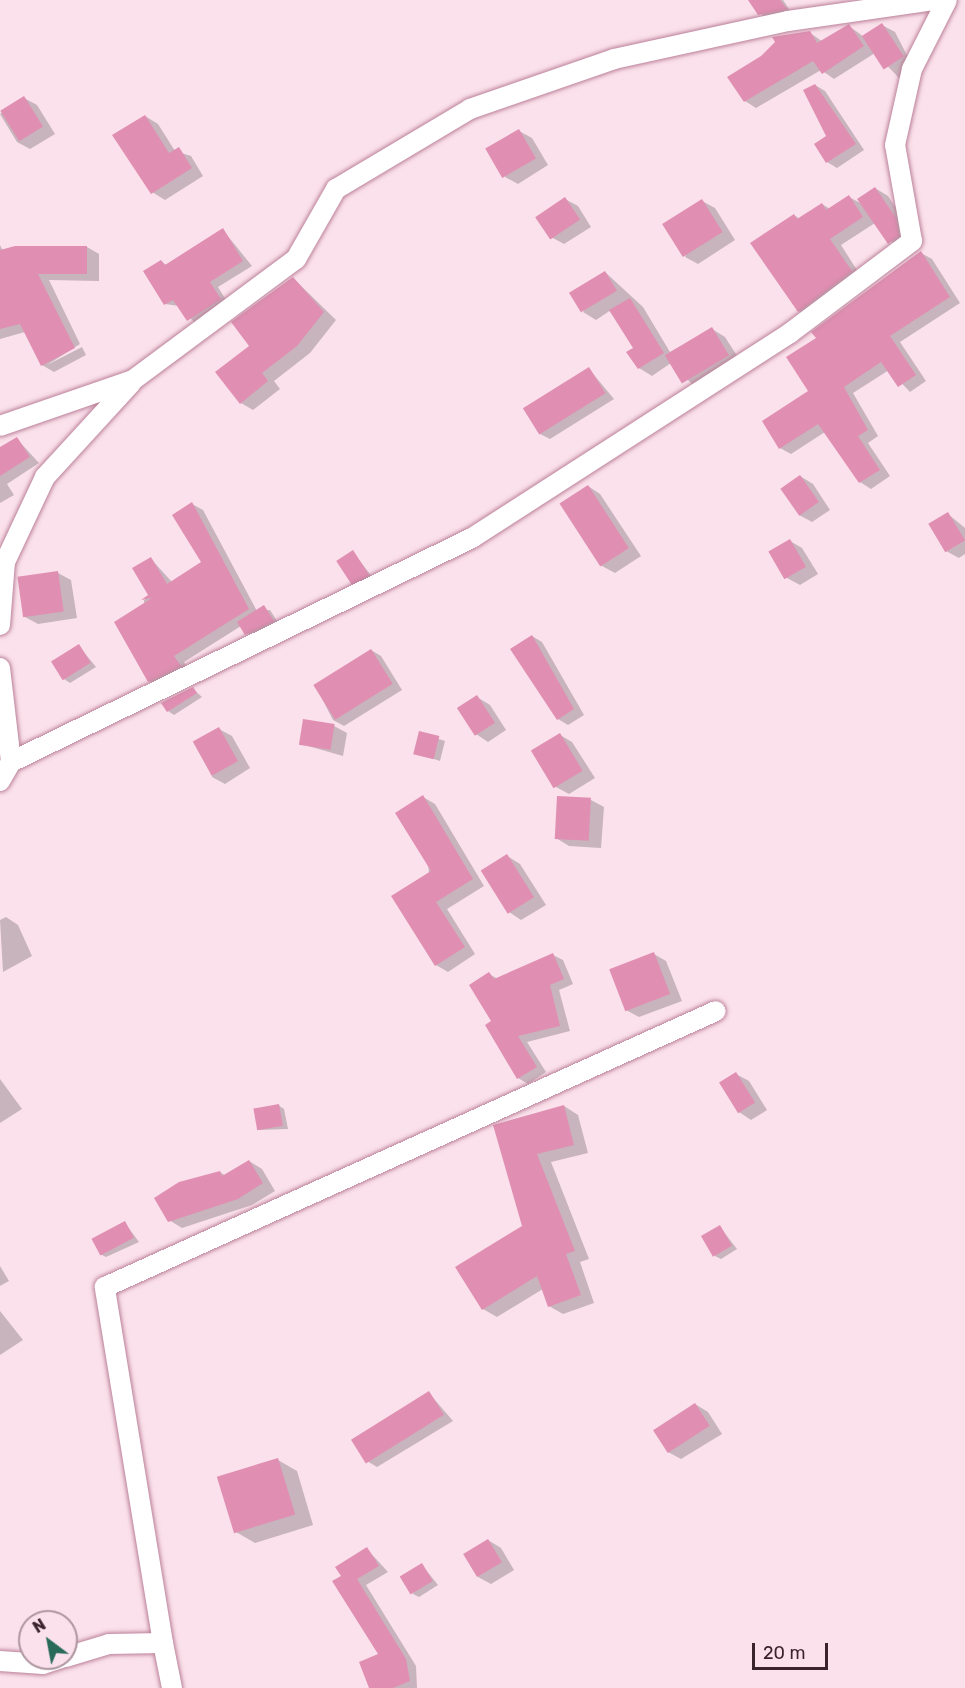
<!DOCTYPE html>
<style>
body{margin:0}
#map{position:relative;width:965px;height:1688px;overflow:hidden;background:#fbe1eb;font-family:Rubik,sans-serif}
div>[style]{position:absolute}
.shadow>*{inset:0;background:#0003}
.building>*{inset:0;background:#e08fb2;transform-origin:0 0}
.roads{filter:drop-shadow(0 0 2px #bb8099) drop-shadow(0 0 2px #bb8099)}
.minor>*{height:20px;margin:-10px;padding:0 10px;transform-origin:10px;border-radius:10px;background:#fff}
span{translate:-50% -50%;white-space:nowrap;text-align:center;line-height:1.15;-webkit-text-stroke:4.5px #fbe1eb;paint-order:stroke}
.north{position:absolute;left:18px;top:1610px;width:60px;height:60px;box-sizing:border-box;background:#fbe1eb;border:2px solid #ae959f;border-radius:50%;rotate:328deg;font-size:16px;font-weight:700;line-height:24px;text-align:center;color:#3b232e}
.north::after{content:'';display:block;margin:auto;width:21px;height:27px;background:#2a6a59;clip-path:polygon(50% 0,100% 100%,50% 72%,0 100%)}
.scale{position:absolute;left:752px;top:1643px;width:76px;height:27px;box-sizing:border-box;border:3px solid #3b232e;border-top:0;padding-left:8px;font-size:18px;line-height:21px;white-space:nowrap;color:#3b232e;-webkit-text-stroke:4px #fbe1eb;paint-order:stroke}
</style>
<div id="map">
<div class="shadow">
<i style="clip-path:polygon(749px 0,783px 0,791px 12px,765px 18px)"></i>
<i style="clip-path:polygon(882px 25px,895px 32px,914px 69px,900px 79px,875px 53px,834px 79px,821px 70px,756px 108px,745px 101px,809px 32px,823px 42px,849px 26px,864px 37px)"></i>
<i style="clip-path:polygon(815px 85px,825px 91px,864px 150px,837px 168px,827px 162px,828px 136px)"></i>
<i style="clip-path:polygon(24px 98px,37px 105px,55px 134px,30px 149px,17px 142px,0 114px)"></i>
<i style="clip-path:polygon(145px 116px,158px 124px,175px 151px,191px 156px,203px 176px,165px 200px,152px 192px)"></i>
<i style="clip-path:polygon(519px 131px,532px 138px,548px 165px,518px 184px,505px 177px)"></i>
<i style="clip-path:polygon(875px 188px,888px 196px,908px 226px,901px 251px,875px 223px,841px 245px,862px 278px,810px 317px,799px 311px,794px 215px,800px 219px,822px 204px,830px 209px,849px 197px,864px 205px)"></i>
<i style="clip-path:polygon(565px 199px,578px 206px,591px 227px,564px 244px,551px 237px)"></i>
<i style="clip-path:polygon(702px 201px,715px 208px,735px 240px,698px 264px,685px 257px)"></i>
<i style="clip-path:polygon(223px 230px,252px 266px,218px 287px,229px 305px,197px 325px,179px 306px,165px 304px,161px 262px,167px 265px)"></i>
<i style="clip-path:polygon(0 245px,3px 251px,87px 247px,99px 254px,99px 281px,49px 280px,80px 344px,47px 365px,82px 347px,86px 355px,54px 372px,42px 365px,25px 332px,0 339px)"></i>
<i style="clip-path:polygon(921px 253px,932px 259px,960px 303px,900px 342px,926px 381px,910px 392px,889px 370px,853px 393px,878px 436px,868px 443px,890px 476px,871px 489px,860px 482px,825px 432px,791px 454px,780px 448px,810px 391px,818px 339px)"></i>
<i style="clip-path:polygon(605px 272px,643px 307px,670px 352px,712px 329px,725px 337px,741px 362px,695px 387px,671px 363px,652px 376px,639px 368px,635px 348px,611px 310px,596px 320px,583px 312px)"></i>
<i style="clip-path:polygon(293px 278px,336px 320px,310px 353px,274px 381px,280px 389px,253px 410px,241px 403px,251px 346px)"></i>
<i style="clip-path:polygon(589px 369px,614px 399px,550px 439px,540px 434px)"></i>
<i style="clip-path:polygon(17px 439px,39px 463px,7px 484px,14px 495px,0 503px,0 450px)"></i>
<i style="clip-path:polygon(800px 476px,813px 484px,830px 510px,812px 522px,799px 515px)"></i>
<i style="clip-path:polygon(588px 486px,600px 494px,641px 556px,615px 573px,602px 566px)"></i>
<i style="clip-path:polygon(192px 504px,203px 510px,257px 611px,270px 610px,279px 624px,252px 637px,241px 626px,184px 662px,190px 673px,160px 687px,149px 681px,144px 600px,150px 596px,151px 559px,172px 582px,203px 563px)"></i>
<i style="clip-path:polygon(948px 514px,965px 528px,965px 554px,959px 558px,946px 551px)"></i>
<i style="clip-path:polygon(790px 541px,802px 548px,818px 574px,800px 585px,787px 578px)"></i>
<i style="clip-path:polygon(353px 552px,373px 578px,358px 586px,352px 582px)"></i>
<i style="clip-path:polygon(58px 573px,71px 580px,77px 618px,38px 624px,25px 617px)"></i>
<i style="clip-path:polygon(532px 636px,542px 642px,584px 715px,568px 725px,558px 719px)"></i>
<i style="clip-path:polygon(79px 646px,96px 667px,70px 683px,64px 679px)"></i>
<i style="clip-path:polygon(371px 650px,381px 656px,402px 690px,344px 726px,333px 720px,315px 685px)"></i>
<i style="clip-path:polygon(193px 689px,202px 697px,174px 715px,168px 711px)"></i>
<i style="clip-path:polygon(477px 697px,490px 705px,506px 730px,488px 742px,476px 734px,459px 708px)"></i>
<i style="clip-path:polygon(334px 726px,347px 733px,343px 756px,301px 744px)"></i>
<i style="clip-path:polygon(219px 729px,232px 736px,250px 768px,225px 784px,212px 777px)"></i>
<i style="clip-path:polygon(420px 733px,445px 741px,440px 761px,416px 753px)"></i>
<i style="clip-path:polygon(560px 735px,572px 742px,595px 778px,569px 794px,556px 787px)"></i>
<i style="clip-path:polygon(423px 797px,435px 804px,484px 886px,447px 909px,475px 954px,448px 972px,436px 965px)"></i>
<i style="clip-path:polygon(591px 800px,604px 807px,601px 848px,569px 846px,556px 838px)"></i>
<i style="clip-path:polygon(507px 856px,520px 864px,546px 905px,521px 920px,509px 912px)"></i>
<i style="clip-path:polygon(6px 917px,18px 925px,32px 956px,3px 972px,0 920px)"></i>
<i style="clip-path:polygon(654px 954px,666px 961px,682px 1001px,639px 1017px,626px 1010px)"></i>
<i style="clip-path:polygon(553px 955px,563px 960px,573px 984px,559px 990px,570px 1031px,527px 1042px,546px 1072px,528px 1084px,518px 1078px,493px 1021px,489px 974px,498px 979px)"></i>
<i style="clip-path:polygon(736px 1074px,749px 1081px,767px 1110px,751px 1120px,739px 1112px)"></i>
<i style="clip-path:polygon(0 1079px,22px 1109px,0 1123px)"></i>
<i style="clip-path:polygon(278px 1105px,284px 1109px,288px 1129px,259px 1130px)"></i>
<i style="clip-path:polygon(564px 1106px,578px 1115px,588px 1153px,551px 1162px,589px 1259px,580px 1262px,594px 1303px,563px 1314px,549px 1306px,543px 1289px,497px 1317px,483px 1309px,523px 1226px,495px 1126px)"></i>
<i style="clip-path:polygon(249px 1161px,262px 1169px,275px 1191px,252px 1205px,182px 1228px,169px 1220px,220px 1172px,226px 1176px)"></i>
<i style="clip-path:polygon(125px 1223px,139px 1242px,106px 1257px,100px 1254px)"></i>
<i style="clip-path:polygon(720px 1227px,737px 1249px,721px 1259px,715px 1256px)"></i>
<i style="clip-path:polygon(0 1266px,9px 1281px,0 1286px)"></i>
<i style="clip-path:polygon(0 1311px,23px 1340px,0 1355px)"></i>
<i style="clip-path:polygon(429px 1393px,453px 1421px,377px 1467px,367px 1461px)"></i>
<i style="clip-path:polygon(695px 1404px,708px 1412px,722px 1434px,681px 1459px,668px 1452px)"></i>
<i style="clip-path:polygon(278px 1460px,297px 1471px,313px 1525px,255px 1543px,236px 1532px)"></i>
<i style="clip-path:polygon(488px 1540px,501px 1548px,514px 1570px,491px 1584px,478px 1577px)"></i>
<i style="clip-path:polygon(367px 1549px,388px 1572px,366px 1585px,416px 1666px,417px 1688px,373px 1688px,380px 1655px,343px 1576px)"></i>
<i style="clip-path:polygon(422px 1565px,438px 1585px,419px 1597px,413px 1594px)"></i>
</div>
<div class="building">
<i style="clip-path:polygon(748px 0,780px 0,787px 9px,758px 15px)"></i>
<i style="left:882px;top:23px;width:40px;height:24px;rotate:57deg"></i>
<i style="clip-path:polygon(849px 24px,864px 46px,822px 74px,813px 61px,744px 102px,727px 77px,761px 56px,775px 42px,772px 37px,810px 31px,817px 43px)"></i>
<i style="clip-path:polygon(815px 84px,856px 144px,826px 163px,814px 144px,826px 136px,803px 90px)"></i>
<i style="left:24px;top:96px;width:36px;height:28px;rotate:58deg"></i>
<i style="clip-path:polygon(145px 115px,169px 153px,179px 147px,192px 168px,151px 194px,112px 135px)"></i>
<i style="left:519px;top:129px;width:34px;height:39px;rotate:60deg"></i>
<i style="clip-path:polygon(875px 187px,896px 218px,899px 236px,888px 244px,857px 199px)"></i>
<i style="clip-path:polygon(849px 195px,863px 217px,830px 239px,852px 271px,798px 312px,750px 243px,794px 214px,797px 219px,822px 203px,826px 210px)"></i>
<i style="left:565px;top:197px;width:27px;height:36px;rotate:56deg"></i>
<i style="left:702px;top:199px;width:39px;height:47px;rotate:58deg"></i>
<i style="clip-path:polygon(223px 228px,243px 261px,210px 282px,221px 299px,187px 321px,173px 300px,164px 305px,143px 271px,161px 260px,165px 265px)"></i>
<i style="clip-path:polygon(15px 246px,87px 246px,87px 274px,38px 274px,75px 348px,41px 366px,20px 324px,0 329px,0 250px)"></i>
<i style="clip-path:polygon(921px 251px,950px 297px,890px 336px,916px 375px,898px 387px,881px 362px,844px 387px,868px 430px,858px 436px,880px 470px,859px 483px,818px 424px,779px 449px,762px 421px,808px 391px,786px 357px,816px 338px,811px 332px)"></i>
<i style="left:605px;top:271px;width:23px;height:42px;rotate:59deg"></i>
<i style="clip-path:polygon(293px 277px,324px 312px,297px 346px,262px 373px,268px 381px,240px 404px,215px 372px,249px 346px,231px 322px)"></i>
<i style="clip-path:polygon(630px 298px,664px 353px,638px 369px,626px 352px,633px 348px,609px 310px)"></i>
<i style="left:712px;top:327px;width:33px;height:55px;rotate:59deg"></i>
<i style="left:589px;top:367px;width:31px;height:78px;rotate:58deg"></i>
<i style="clip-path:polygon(17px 437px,30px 457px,0 476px,0 447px)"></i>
<i style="left:800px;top:475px;width:33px;height:24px;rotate:55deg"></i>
<i style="left:588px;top:485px;width:75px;height:34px;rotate:57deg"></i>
<i style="clip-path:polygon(192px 502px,249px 609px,174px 656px,181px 666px,148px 682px,114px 622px,152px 598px,141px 600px,148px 595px,132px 568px,151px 557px,167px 584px,201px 562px,172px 515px)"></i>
<i style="left:948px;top:512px;width:33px;height:23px;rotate:59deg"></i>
<i style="left:790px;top:539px;width:32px;height:25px;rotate:60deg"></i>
<i style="left:353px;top:550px;width:30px;height:20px;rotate:57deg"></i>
<i style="left:58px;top:571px;width:41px;height:41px;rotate:82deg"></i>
<i style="clip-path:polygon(264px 605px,274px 621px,245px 635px,237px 622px)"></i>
<i style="clip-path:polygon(532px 635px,574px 709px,557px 720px,510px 649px)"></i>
<i style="left:79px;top:644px;width:22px;height:33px;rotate:58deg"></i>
<i style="left:371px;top:649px;width:41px;height:68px;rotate:58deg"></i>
<i style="clip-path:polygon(193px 687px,197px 693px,167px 712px,161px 703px)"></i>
<i style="left:477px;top:695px;width:33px;height:24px;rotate:57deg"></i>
<i style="left:303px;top:719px;width:32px;height:26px;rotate:9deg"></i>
<i style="left:219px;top:727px;width:39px;height:30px;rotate:61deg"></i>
<i style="left:419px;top:731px;width:21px;height:24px;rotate:14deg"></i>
<i style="left:560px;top:733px;width:44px;height:34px;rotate:59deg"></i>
<i style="clip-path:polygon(423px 795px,473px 879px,436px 902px,465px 947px,435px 966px,391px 896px,431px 871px,395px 813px)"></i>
<i style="left:557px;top:796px;width:34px;height:43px;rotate:3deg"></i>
<i style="left:507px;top:854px;width:51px;height:31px;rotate:58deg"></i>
<i style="left:654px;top:952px;width:45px;height:48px;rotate:69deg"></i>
<i style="clip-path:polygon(553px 953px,564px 979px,550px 985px,560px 1026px,518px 1036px,537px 1067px,517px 1079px,485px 1025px,491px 1021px,469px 985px,489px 972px,494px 979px)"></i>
<i style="left:736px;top:1072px;width:36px;height:20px;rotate:58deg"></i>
<i style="left:279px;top:1104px;width:22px;height:26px;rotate:80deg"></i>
<i style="clip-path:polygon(564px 1105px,574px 1145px,537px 1154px,575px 1251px,566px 1254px,581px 1295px,548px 1307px,537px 1276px,482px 1310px,455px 1267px,522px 1226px,493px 1125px)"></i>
<i style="clip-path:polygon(249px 1160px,263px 1183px,238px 1199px,168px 1222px,154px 1198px,179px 1182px,220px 1171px,222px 1176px)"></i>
<i style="left:125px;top:1221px;width:19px;height:38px;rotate:62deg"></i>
<i style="left:720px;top:1225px;width:24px;height:22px;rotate:60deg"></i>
<i style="left:429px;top:1391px;width:28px;height:92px;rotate:58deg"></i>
<i style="left:695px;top:1403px;width:27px;height:50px;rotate:57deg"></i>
<i style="left:278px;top:1458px;width:59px;height:64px;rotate:73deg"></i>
<i style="left:488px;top:1539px;width:27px;height:29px;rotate:59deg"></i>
<i style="clip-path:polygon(367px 1547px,379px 1566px,357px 1579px,406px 1659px,410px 1681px,393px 1688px,369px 1688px,359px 1662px,378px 1654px,332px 1581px,341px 1576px,335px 1567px)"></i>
<i style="left:422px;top:1563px;width:21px;height:26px;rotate:59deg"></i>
</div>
<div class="roads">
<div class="minor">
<i style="left:0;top:426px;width:141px;rotate:-19.1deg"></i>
<i style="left:133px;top:380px;width:203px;rotate:-36.6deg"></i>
<i style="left:296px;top:259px;width:81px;rotate:-60.3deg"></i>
<i style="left:336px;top:189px;width:156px;rotate:-30.8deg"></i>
<i style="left:470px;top:109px;width:152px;rotate:-19.1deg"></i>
<i style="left:614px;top:59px;width:178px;rotate:-12.3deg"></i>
<i style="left:788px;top:21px;width:147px;rotate:-8.2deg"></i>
<i style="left:0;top:625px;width:63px;rotate:-85.5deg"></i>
<i style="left:5px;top:562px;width:94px;rotate:-64.8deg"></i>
<i style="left:45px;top:477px;width:127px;rotate:-47.5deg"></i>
<i style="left:0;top:668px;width:95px;rotate:83.3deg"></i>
<i style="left:0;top:781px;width:22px;rotate:-60deg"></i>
<i style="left:11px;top:762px;width:513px;rotate:-25.92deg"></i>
<i style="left:472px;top:538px;width:378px;rotate:-32.8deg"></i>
<i style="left:790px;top:333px;width:153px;rotate:-37deg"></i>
<i style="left:912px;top:241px;width:97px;rotate:-100deg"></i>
<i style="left:895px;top:145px;width:78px;rotate:-77.4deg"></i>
<i style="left:912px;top:69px;width:77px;rotate:-63.1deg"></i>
<i style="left:163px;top:1643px;width:361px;rotate:-99.3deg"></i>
<i style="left:105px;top:1287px;width:670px;rotate:-24.31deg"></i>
<i style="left:66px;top:1657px;width:45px;rotate:-16.8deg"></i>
<i style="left:109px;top:1644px;width:54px;rotate:-1.1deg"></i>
<i style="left:163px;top:1643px;width:46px;rotate:78.7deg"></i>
<i style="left:0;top:1661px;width:43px;rotate:4deg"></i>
<i style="left:43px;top:1664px;width:20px;rotate:-18deg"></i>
</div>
</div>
<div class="north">N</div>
<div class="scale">20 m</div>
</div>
